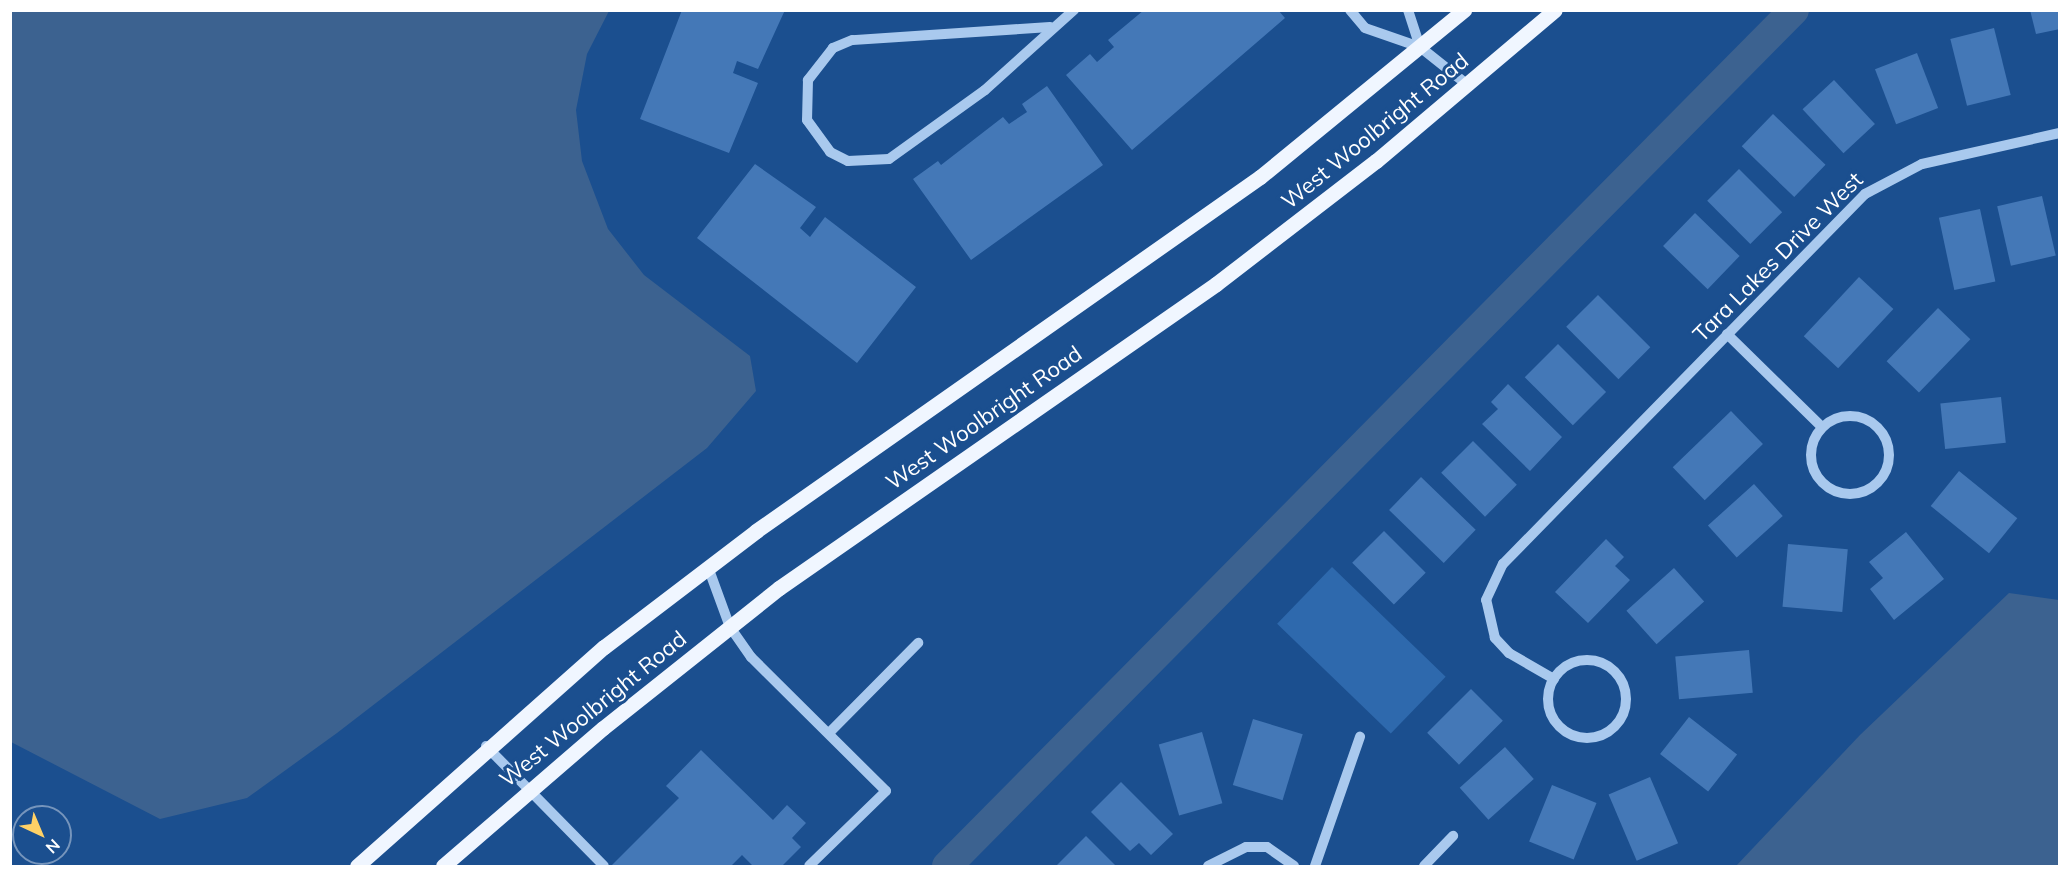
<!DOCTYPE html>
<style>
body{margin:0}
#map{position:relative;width:2070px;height:877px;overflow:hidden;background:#1b4f8f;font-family:Mulish,sans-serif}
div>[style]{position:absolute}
.green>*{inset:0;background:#2e69ad;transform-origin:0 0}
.water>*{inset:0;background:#3c6290}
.canal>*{height:30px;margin:-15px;padding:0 15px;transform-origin:15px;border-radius:15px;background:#3c6290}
.building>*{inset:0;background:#4478b7;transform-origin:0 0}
.minor>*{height:10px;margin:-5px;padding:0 5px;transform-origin:5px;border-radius:5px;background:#a9c9ee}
.minor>.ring{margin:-5px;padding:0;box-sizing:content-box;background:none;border:10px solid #a9c9ee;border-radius:50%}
.major>*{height:15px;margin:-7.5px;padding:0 7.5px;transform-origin:7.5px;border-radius:7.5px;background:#f0f6ff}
span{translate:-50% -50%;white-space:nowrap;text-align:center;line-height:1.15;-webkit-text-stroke:6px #1b4f8f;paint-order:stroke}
.street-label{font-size:22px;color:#fff}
.frame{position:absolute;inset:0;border:12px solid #fff;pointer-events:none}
.north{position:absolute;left:12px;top:805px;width:60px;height:60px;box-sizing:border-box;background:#1b4f8f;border:2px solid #7695bc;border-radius:50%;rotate:136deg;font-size:16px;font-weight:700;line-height:24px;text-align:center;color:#fff}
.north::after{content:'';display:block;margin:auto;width:21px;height:27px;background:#ffd166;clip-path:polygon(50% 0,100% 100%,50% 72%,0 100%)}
</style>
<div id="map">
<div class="green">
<i style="left:1332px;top:567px;width:158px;height:79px;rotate:44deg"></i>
</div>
<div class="water">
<i style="clip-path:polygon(10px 11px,609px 11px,587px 54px,576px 110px,582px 161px,608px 229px,644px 275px,750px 356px,756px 391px,707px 448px,337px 733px,247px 798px,160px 819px,11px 742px)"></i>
<i style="clip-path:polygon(2009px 593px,2059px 600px,2059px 866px,1736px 866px,1860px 735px)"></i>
</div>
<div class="canal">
<i style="left:947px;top:866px;width:1204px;rotate:-45.3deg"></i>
</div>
<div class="building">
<i style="clip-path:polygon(682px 10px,785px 10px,758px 69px,737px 61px,733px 73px,758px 83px,729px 153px,640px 119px)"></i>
<i style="clip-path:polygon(1144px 10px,1278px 10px,1285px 18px,1132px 150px,1066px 75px,1090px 54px,1097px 62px,1114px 47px,1108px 40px)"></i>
<i style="clip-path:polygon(2030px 10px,2060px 10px,2060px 29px,2036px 34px)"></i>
<i style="left:1994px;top:28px;width:69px;height:45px;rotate:76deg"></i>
<i style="left:1917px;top:53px;width:59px;height:45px;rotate:69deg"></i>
<i style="left:1834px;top:80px;width:60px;height:43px;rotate:47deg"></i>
<i style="clip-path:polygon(1047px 86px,1103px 165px,971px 260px,913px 179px,938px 161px,941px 165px,1003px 117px,1009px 124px,1027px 112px,1022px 104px)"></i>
<i style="left:1773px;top:114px;width:73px;height:45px;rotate:44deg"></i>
<i style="clip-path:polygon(755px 164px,816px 207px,800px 228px,810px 237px,825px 217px,916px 287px,857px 363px,697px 238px)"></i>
<i style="left:1739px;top:169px;width:61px;height:45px;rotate:45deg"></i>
<i style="left:2042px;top:196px;width:61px;height:46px;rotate:77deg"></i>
<i style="left:1980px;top:209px;width:74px;height:42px;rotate:78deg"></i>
<i style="left:1695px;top:213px;width:62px;height:46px;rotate:44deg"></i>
<i style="left:1859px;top:277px;width:47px;height:81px;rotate:43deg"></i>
<i style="left:1598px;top:295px;width:74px;height:45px;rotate:45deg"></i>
<i style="left:1938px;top:308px;width:45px;height:74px;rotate:44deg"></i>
<i style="left:1558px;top:344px;width:68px;height:47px;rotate:45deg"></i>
<i style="clip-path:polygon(1508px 384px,1562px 437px,1530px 471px,1482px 424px,1498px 409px,1491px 402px)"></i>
<i style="left:2001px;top:397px;width:46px;height:61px;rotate:84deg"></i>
<i style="left:1731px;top:411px;width:46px;height:81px;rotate:46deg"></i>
<i style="left:1473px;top:441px;width:62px;height:45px;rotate:45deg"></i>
<i style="left:1959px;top:471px;width:75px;height:45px;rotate:39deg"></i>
<i style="left:1421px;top:477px;width:76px;height:46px;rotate:44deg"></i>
<i style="left:1754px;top:484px;width:43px;height:62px;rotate:48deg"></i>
<i style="left:1384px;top:531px;width:59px;height:45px;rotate:45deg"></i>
<i style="clip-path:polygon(1906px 532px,1944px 579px,1894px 620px,1870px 589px,1883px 578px,1869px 562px)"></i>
<i style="clip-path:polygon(1606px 539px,1624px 557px,1615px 566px,1630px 580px,1588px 623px,1555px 592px)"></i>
<i style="left:1788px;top:544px;width:60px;height:63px;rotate:5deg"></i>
<i style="left:1674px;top:568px;width:45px;height:64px;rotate:48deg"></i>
<i style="left:1749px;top:650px;width:43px;height:74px;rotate:85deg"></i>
<i style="left:1471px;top:689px;width:45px;height:62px;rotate:45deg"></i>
<i style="left:1689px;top:717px;width:61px;height:47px;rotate:38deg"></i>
<i style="left:1253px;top:719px;width:52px;height:69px;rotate:17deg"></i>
<i style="left:1202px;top:732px;width:74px;height:45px;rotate:74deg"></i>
<i style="left:1505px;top:747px;width:43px;height:61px;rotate:48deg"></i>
<i style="clip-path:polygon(701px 750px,773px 820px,787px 805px,806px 823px,792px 838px,801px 847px,782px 866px,753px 866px,742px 855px,731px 866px,611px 866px,679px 798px,666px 786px)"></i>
<i style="left:1650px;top:777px;width:72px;height:45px;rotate:67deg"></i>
<i style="clip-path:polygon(1121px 782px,1173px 834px,1151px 855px,1139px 843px,1130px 851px,1091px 812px)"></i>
<i style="left:1552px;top:785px;width:48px;height:61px;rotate:22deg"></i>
<i style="clip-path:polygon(1086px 836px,1116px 866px,1056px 866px)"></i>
</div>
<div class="minor">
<i style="left:1350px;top:10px;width:23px;rotate:50deg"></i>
<i style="left:1365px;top:28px;width:58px;rotate:19.1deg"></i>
<i style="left:1420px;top:47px;width:63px;rotate:38.5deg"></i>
<i style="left:1408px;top:10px;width:39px;rotate:72deg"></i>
<i style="left:1050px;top:27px;width:198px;rotate:176.2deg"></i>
<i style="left:852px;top:40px;width:21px;rotate:157deg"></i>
<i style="left:833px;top:48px;width:41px;rotate:128deg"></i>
<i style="left:808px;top:80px;width:40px;rotate:91.4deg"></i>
<i style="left:807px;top:120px;width:39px;rotate:54deg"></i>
<i style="left:830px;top:152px;width:20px;rotate:27deg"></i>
<i style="left:848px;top:161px;width:41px;rotate:-2.8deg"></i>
<i style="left:889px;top:159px;width:118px;rotate:-35.7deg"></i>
<i style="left:985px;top:90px;width:120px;rotate:-42deg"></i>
<i style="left:1727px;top:334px;width:133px;rotate:44.4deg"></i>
<i class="ring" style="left:1811px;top:416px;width:68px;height:68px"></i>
<i style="left:708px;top:567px;width:64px;rotate:69.9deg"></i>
<i style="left:730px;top:627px;width:37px;rotate:55deg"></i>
<i style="left:751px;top:657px;width:190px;rotate:44.8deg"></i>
<i style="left:886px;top:791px;width:107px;rotate:135.8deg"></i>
<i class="ring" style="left:1548px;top:660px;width:68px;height:68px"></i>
<i style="left:1554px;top:679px;width:52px;rotate:-150deg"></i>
<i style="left:1509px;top:653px;width:21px;rotate:-133deg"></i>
<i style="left:1495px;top:638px;width:39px;rotate:-103deg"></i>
<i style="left:1486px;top:600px;width:40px;rotate:-65deg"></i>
<i style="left:1503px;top:564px;width:518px;rotate:-45.63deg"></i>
<i style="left:1865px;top:194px;width:64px;rotate:-27.8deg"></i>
<i style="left:1922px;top:164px;width:141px;rotate:-12.7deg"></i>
<i style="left:829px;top:733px;width:127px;rotate:-45.3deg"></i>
<i style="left:486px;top:746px;width:168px;rotate:45.5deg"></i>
<i style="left:1208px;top:866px;width:42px;rotate:-26.6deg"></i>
<i style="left:1246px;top:847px;width:21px"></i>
<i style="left:1267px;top:847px;width:33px;rotate:35deg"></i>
<i style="left:1315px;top:866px;width:137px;rotate:-70.8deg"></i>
<i style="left:1424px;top:866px;width:42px;rotate:-46deg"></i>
</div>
<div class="major">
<i style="left:357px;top:866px;width:330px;rotate:-41.6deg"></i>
<i style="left:604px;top:647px;width:191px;rotate:-37.3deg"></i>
<i style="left:756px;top:531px;width:616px;rotate:-35.08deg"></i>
<i style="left:1260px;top:177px;width:264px;rotate:-39.3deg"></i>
<i style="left:443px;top:866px;width:211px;rotate:-40.8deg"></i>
<i style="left:603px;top:728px;width:225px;rotate:-38.5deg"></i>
<i style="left:779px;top:588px;width:532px;rotate:-34.82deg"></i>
<i style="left:1216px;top:284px;width:202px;rotate:-37.6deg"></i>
<i style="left:1376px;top:161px;width:234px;rotate:-40.2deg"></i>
</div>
<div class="street-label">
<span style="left:1375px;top:131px;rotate:-39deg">West Woolbright Road</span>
<span style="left:1778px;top:257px;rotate:-45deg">Tara Lakes Drive West</span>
<span style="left:984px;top:418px;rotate:-35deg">West Woolbright Road</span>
<span style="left:593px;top:709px;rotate:-39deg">West Woolbright Road</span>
</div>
<div class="frame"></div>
<div class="north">N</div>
</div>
